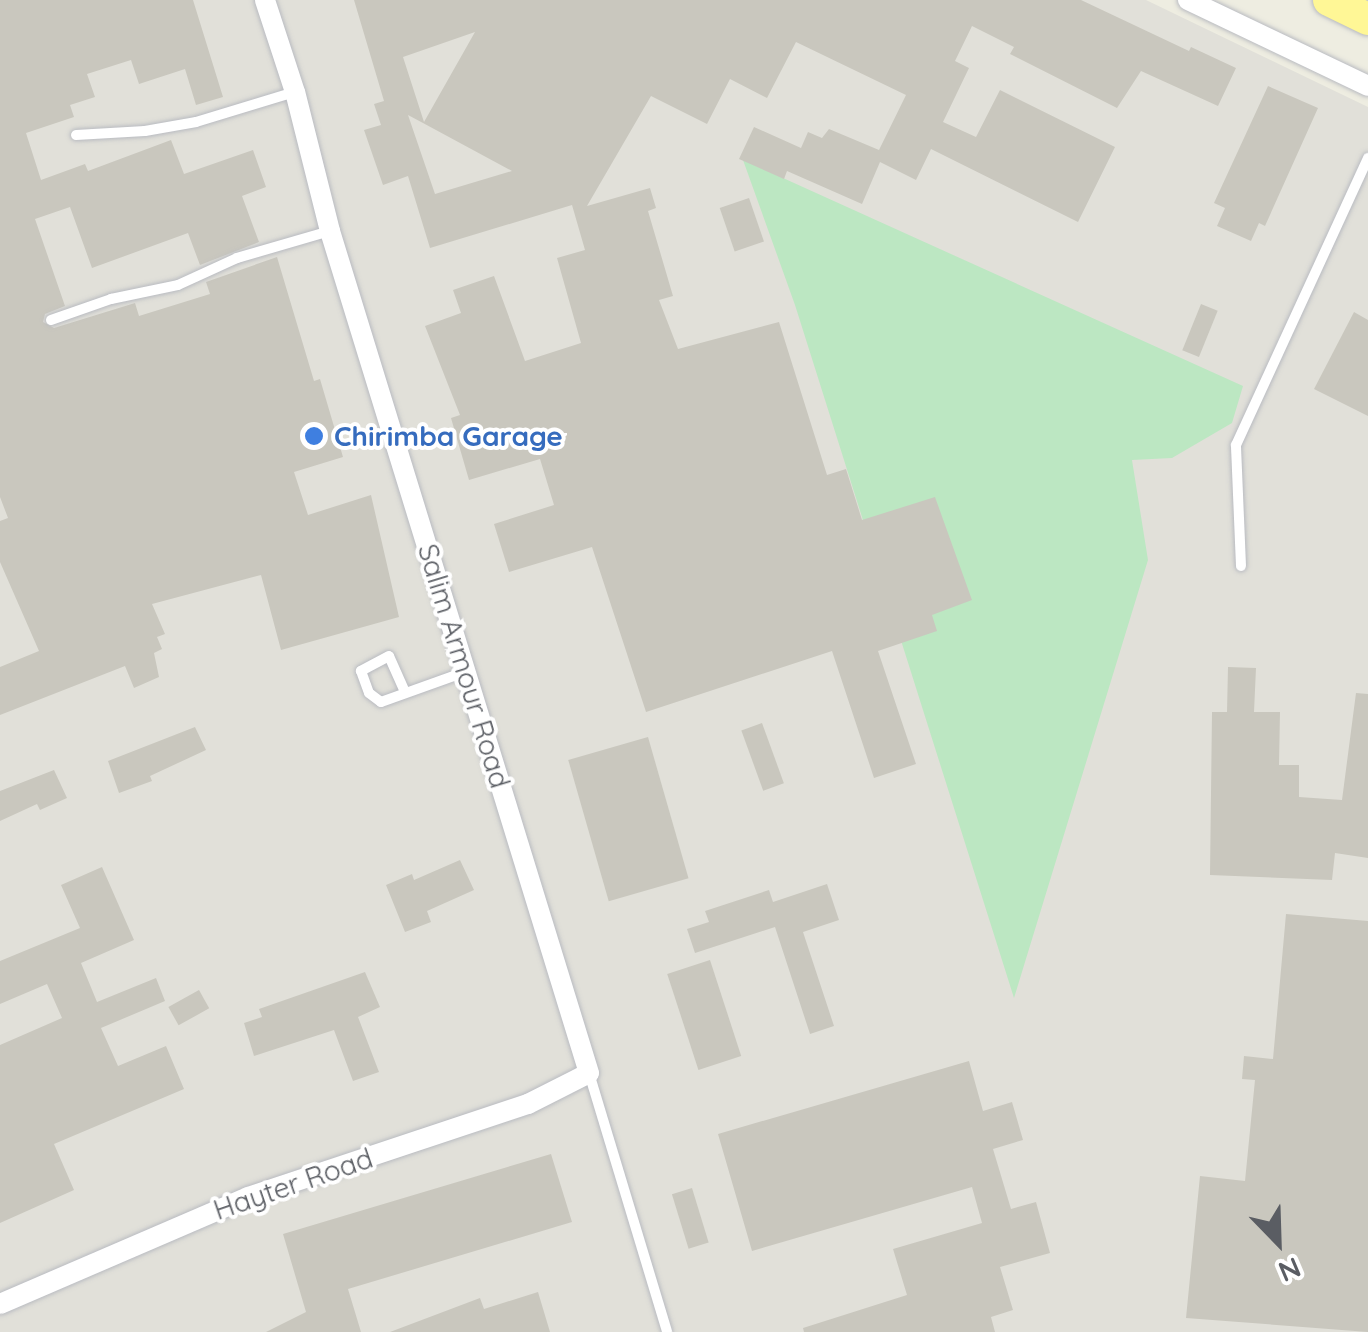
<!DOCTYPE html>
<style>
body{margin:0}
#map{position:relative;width:1368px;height:1332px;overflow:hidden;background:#eeede1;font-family:Quicksand,sans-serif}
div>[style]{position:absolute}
.industrial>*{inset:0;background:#e1e0d9}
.green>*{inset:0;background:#bce7c2}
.building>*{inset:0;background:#c9c7be;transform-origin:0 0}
.roads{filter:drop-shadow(0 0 2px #b9bbc1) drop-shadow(0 0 2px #b9bbc1)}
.service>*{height:10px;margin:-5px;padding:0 5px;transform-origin:5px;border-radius:5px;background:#fff}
.minor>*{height:20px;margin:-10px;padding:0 10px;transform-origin:10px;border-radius:10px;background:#fff}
.trunk>*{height:32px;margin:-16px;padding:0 16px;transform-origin:16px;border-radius:16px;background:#fff796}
.dots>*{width:28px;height:28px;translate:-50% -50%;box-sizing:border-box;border:5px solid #fff;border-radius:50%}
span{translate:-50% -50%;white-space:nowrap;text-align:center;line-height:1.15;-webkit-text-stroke:8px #fff;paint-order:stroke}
.shop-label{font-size:28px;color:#366cbe;font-weight:700}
.left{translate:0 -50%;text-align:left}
.street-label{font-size:28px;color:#5a5d63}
.north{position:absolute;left:1228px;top:1192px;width:100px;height:100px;-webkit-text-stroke:8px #fff;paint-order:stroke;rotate:157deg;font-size:28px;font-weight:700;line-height:40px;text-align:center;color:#5a5d63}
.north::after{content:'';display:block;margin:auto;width:35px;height:45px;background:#5a5d63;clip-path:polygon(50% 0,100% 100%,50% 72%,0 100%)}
</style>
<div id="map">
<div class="industrial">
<i style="clip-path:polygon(0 0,1146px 0,1368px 107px,1368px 1332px,0 1332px)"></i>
</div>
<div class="green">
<i style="clip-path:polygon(743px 160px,1243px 386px,1232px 423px,1172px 458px,1132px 460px,1148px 560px,1014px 998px,795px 305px)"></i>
</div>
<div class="building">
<i style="clip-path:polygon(0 0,193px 0,223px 97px,196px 105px,185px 69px,139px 84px,131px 60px,87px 74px,95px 97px,70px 105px,74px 117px,26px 133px,41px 180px,85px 164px,88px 171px,171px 140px,184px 174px,253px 150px,266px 187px,242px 196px,259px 242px,200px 265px,188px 233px,92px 268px,70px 207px,35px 219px,65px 306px,45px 314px,43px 322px,54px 328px,135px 303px,139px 316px,210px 294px,206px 282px,277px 257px,314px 381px,320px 379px,343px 457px,294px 472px,308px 515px,371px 495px,399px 617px,281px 650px,261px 575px,152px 604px,165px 634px,157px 637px,162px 649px,154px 653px,159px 677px,134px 688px,125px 666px,0 715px,0 667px,39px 651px,0 562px,0 521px,8px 518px,0 497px)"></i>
<i style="clip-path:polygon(evenodd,354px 0,1081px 0,1189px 51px,1191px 47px,1236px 68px,1218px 106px,1141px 71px,1117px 108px,1010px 54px,1014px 47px,972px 26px,955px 61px,969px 68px,943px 122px,976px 137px,1000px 90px,1115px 147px,1078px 222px,931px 149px,916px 180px,880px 162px,862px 204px,787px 171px,784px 179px,739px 159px,754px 127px,801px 148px,808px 132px,822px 138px,829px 129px,879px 150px,906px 95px,796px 42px,767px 98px,730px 79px,707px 124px,651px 96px,587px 206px,650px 188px,656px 208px,648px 211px,673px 296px,659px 300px,678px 349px,779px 322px,827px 475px,846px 469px,862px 520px,935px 497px,972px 600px,932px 615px,937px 631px,878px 651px,916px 764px,874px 778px,832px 651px,646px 712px,592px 547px,509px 572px,494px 524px,554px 505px,540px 459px,469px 480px,451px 418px,460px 415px,425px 326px,461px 313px,453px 290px,494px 276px,525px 361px,581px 343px,557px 258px,585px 250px,572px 205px,430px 248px,408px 176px,383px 185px,364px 130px,381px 125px,374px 104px,384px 101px,354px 0,475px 32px,424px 122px,403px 57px,475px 32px,354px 0,408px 115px,423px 123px,512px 171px,435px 194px,408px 115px)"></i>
<i style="clip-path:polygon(1268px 86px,1318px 108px,1265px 226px,1259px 223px,1251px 241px,1217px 226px,1225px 208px,1214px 203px)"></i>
<i style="left:749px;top:198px;width:46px;height:31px;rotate:71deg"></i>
<i style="left:1201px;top:304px;width:18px;height:50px;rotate:22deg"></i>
<i style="clip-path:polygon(1354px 312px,1368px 320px,1368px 416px,1314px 389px)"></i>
<i style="clip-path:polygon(1228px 667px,1256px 668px,1254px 712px,1280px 712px,1279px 765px,1299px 765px,1299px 797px,1342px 800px,1356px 693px,1368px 694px,1368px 858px,1335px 853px,1332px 880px,1210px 875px,1212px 712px,1227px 712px)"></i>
<i style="left:762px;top:723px;width:64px;height:22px;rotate:70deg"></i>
<i style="clip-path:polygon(195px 727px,206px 750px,150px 776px,152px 781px,119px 793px,108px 761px)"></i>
<i style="left:648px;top:737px;width:147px;height:83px;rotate:74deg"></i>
<i style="clip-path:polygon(54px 770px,67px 798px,40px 810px,37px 804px,0 821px,0 791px)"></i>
<i style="clip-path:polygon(460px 860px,474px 890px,427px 911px,431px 922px,405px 932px,386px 885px,412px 874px,414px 880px)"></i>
<i style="clip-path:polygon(102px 867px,134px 940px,81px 963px,97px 1002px,156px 978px,165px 1001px,101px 1028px,118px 1066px,166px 1046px,184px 1089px,54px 1144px,74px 1190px,0 1223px,0 1045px,62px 1018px,47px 984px,0 1004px,0 961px,80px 928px,61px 885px)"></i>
<i style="clip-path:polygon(827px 884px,839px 920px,803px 932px,834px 1026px,810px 1034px,775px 927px,695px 953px,687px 929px,709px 922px,705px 911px,769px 890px,773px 902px)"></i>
<i style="clip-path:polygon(1286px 914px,1368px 921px,1368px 1332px,1186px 1318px,1200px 1176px,1245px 1181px,1255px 1080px,1242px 1079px,1244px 1056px,1273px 1059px)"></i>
<i style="left:710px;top:960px;width:101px;height:45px;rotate:72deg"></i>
<i style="clip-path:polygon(365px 972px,380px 1007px,358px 1017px,379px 1072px,353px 1081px,334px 1030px,254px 1056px,244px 1023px,262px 1017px,259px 1009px)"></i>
<i style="left:199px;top:990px;width:21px;height:35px;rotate:61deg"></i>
<i style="clip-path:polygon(969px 1061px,983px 1111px,1012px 1102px,1023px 1140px,993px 1149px,1011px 1209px,1036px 1202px,1050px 1253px,1000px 1267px,1013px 1310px,991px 1317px,995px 1332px,804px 1332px,803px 1328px,907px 1295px,893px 1249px,982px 1223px,972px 1187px,752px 1251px,718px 1134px)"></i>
<i style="clip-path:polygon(551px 1154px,572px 1222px,348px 1289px,361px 1332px,266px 1332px,306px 1312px,283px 1234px)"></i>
<i style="left:692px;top:1188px;width:57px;height:21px;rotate:73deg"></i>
<i style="clip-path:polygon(538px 1292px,550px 1332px,390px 1332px,480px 1298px,484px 1309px)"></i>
</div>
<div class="roads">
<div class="service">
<i style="left:76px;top:135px;width:69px;rotate:-3.3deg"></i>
<i style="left:145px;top:131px;width:52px;rotate:-10deg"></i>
<i style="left:196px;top:122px;width:103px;rotate:-16.9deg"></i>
<i style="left:51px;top:320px;width:64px;rotate:-19.3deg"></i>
<i style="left:111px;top:299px;width:68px;rotate:-11.8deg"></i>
<i style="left:178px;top:285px;width:65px;rotate:-24.6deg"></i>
<i style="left:237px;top:258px;width:97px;rotate:-16.2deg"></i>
<i style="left:1241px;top:566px;width:121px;rotate:-92.4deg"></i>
<i style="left:1236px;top:445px;width:316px;rotate:-65.3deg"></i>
<i style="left:405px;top:692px;width:39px;rotate:-114deg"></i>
<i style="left:389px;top:656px;width:32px;rotate:152deg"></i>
<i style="left:361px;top:671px;width:23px;rotate:70deg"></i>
<i style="left:369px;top:693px;width:15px;rotate:37deg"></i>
<i style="left:381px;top:702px;width:89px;rotate:-19.7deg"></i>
<i style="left:589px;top:1073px;width:270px;rotate:73.2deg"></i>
</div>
<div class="minor">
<i style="left:1188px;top:0;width:199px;rotate:25.5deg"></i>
<i style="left:0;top:1304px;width:270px;rotate:-23.3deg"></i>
<i style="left:248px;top:1197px;width:295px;rotate:-18.4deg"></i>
<i style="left:528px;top:1104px;width:68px;rotate:-26.9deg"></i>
<i style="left:589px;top:1073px;width:881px;rotate:-107.1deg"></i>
<i style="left:330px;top:231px;width:143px;rotate:-104.1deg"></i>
<i style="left:295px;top:92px;width:97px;rotate:-108.1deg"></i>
</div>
<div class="trunk">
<i style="left:1329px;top:0;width:43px;rotate:26deg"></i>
</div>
</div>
<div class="dots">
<i style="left:314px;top:436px;background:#3f7fe0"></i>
</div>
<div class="shop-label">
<span class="left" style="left:334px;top:436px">Chirimba Garage</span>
</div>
<div class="street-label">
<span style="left:464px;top:666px;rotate:73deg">Salim Armour Road</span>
<span style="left:293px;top:1184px;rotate:-19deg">Hayter Road</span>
</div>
<div class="north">N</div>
</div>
